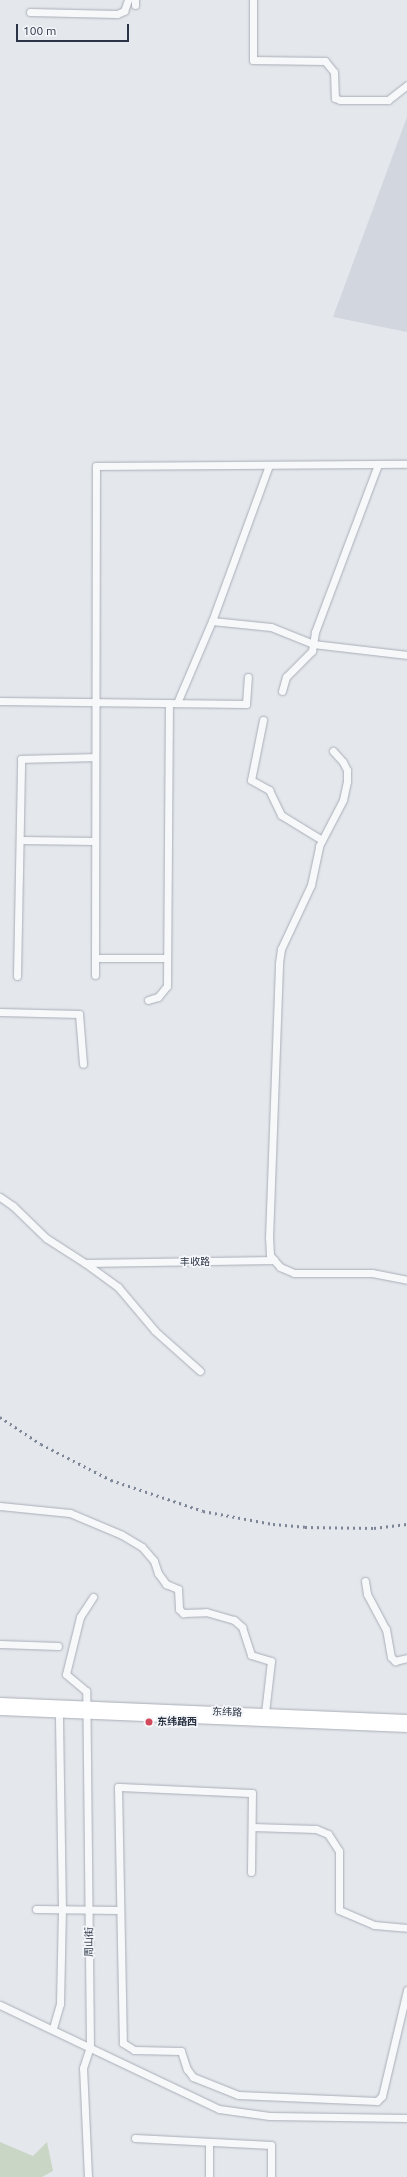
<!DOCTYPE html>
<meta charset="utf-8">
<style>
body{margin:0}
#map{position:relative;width:407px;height:2177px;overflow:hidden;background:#e4e7ec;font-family:Ubuntu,"Noto Sans SC",sans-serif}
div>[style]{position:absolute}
.built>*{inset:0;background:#d2d6de}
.green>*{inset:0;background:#c9d6c5}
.roads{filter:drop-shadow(0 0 1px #a9aeb7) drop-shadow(0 0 1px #a9aeb7)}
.minor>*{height:7px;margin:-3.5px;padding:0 3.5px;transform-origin:3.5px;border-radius:3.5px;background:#f7f8fa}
.major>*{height:9px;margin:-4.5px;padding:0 4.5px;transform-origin:4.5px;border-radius:4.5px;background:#fff}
.rail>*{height:2.5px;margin-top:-1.25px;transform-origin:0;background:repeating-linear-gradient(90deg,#7d8696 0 2px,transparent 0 6px)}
.dots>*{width:11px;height:11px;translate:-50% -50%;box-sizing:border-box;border:2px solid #f4f6f9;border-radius:50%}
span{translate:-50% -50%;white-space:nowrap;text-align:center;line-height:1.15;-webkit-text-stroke:3.5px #f4f6f9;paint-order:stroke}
.street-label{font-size:10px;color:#2b3445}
.poi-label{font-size:10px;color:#2b3445;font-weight:700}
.left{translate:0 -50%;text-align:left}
.scale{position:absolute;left:16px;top:24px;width:113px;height:18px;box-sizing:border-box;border:2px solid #2b3445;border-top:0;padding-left:5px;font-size:12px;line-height:14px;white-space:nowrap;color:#2b3445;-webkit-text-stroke:3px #f4f6f9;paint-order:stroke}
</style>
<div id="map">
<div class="built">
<i style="clip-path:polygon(407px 117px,407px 332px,333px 317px)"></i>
</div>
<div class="green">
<i style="clip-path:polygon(0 2142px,33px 2156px,47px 2142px,53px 2171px,42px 2177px,0 2177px)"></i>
</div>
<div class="roads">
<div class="minor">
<i style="left:253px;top:0;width:60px;rotate:90deg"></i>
<i style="left:253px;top:60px;width:72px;rotate:0.8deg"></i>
<i style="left:325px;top:61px;width:14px;rotate:51deg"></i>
<i style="left:334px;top:72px;width:26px;rotate:88deg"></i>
<i style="left:335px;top:98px;width:5px;rotate:22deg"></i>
<i style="left:340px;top:100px;width:48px"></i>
<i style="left:388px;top:100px;width:24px;rotate:-38deg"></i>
<i style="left:135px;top:5px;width:5px;rotate:-90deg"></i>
<i style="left:30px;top:12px;width:87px;rotate:1.3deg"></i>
<i style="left:117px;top:14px;width:8px;rotate:-23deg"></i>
<i style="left:124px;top:11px;width:12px;rotate:-70deg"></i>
<i style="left:212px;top:621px;width:59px;rotate:5.8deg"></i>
<i style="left:271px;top:627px;width:45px;rotate:22deg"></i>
<i style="left:313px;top:644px;width:95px;rotate:6.7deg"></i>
<i style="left:282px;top:691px;width:15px;rotate:-74deg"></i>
<i style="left:286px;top:677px;width:37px;rotate:-45deg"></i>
<i style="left:312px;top:651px;width:19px;rotate:-81deg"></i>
<i style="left:315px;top:632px;width:179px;rotate:-69.4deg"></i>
<i style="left:0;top:701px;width:246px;rotate:0.7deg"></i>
<i style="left:246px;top:704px;width:27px;rotate:-86deg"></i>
<i style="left:177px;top:703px;width:89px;rotate:-66.9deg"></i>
<i style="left:212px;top:621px;width:166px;rotate:-69.9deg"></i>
<i style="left:263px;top:720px;width:61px;rotate:101.3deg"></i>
<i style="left:251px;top:780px;width:21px;rotate:29deg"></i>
<i style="left:269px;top:790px;width:28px;rotate:64deg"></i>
<i style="left:281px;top:815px;width:48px;rotate:31.4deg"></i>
<i style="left:20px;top:840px;width:75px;rotate:0.8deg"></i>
<i style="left:95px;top:958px;width:72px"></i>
<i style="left:95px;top:975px;width:509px;rotate:-89.89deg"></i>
<i style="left:96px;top:466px;width:311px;rotate:-0.4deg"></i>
<i style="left:17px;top:976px;width:217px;rotate:-88.9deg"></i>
<i style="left:21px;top:759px;width:74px;rotate:-1.5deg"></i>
<i style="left:148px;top:1000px;width:10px;rotate:-17deg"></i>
<i style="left:158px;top:997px;width:14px;rotate:-51deg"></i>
<i style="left:167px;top:986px;width:283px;rotate:-89.6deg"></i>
<i style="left:0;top:1012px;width:79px;rotate:1.5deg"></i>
<i style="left:79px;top:1014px;width:50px;rotate:85.4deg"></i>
<i style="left:0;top:1197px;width:16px;rotate:35deg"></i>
<i style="left:13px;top:1206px;width:46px;rotate:44.1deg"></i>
<i style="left:46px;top:1238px;width:46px;rotate:32.7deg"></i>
<i style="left:85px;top:1263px;width:189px;rotate:-0.9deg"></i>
<i style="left:274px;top:1260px;width:9px;rotate:49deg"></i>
<i style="left:280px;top:1267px;width:15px;rotate:23deg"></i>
<i style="left:294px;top:1273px;width:78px"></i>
<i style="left:372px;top:1273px;width:36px;rotate:11deg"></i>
<i style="left:274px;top:1260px;width:6px;rotate:-129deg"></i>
<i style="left:270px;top:1255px;width:17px;rotate:-93deg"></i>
<i style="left:269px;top:1238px;width:275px;rotate:-87.9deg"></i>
<i style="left:279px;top:963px;width:14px;rotate:-82deg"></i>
<i style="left:281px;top:949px;width:71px;rotate:-64.9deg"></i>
<i style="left:311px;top:885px;width:40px;rotate:-78deg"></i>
<i style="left:319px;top:846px;width:52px;rotate:-62.4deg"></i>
<i style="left:343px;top:800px;width:19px;rotate:-78deg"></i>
<i style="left:347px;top:781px;width:11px;rotate:-90deg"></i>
<i style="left:347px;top:770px;width:9px;rotate:-117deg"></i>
<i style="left:343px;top:762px;width:15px;rotate:-132deg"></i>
<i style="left:85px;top:1263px;width:41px;rotate:36deg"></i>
<i style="left:118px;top:1287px;width:57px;rotate:49.9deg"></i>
<i style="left:155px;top:1331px;width:60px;rotate:41.6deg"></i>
<i style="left:0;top:1506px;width:70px;rotate:5.7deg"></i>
<i style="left:70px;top:1513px;width:56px;rotate:22.9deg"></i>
<i style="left:122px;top:1535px;width:23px;rotate:31deg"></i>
<i style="left:142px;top:1547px;width:18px;rotate:49deg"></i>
<i style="left:154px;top:1561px;width:13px;rotate:72deg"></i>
<i style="left:158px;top:1573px;width:14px;rotate:54deg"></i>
<i style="left:166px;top:1584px;width:13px;rotate:23deg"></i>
<i style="left:178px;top:1589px;width:20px;rotate:87deg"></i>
<i style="left:179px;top:1609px;width:6px;rotate:45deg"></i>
<i style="left:183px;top:1613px;width:23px;rotate:-2deg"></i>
<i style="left:206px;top:1612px;width:29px;rotate:16deg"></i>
<i style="left:234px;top:1620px;width:11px;rotate:41deg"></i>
<i style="left:242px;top:1627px;width:29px;rotate:72deg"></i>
<i style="left:251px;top:1655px;width:21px;rotate:17deg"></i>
<i style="left:271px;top:1661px;width:52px;rotate:96.6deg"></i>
<i style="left:365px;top:1581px;width:13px;rotate:81deg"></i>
<i style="left:367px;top:1594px;width:40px;rotate:62deg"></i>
<i style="left:386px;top:1629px;width:28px;rotate:80deg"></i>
<i style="left:391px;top:1657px;width:6px;rotate:45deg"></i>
<i style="left:395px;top:1661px;width:12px;rotate:-14deg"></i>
<i style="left:0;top:1644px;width:58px;rotate:2deg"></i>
<i style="left:252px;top:1827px;width:64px;rotate:1.8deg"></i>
<i style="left:316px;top:1829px;width:13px;rotate:23deg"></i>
<i style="left:328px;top:1834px;width:20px;rotate:57deg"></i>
<i style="left:339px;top:1851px;width:59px;rotate:90deg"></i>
<i style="left:339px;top:1910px;width:38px;rotate:23deg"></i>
<i style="left:374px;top:1925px;width:33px;rotate:5deg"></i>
<i style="left:251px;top:1872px;width:79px;rotate:-89.3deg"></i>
<i style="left:252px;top:1793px;width:134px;rotate:-177.4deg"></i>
<i style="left:118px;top:1787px;width:256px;rotate:88.9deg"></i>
<i style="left:123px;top:2043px;width:13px;rotate:32deg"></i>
<i style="left:134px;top:2050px;width:47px;rotate:1.2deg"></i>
<i style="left:181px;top:2051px;width:19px;rotate:72deg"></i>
<i style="left:187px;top:2069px;width:10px;rotate:53deg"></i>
<i style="left:193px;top:2077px;width:48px;rotate:21.8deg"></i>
<i style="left:238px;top:2095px;width:139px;rotate:2.5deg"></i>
<i style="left:377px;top:2101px;width:7px;rotate:-45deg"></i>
<i style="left:382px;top:2096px;width:109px;rotate:-76.7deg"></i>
<i style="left:36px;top:1909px;width:83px;rotate:0.7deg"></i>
<i style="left:0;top:2005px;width:242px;rotate:25.4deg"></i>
<i style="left:219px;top:2109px;width:51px;rotate:7.8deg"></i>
<i style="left:270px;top:2116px;width:137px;rotate:0.8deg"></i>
<i style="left:53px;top:2028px;width:25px;rotate:-74deg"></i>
<i style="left:60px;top:2004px;width:94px;rotate:-88.8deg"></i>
<i style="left:62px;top:1910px;width:201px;rotate:-90.9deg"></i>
<i style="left:135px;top:2138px;width:136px;rotate:2.9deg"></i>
<i style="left:271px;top:2145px;width:32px;rotate:90deg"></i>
<i style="left:88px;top:2177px;width:109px;rotate:-92.6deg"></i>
<i style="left:83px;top:2068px;width:22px;rotate:-72deg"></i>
<i style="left:90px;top:2047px;width:356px;rotate:-90.6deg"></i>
<i style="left:86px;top:1691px;width:26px;rotate:-140deg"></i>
<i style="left:66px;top:1674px;width:59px;rotate:-76.2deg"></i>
<i style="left:80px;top:1617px;width:24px;rotate:-57deg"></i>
<i style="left:209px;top:2177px;width:35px;rotate:-90deg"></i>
</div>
<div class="major">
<i style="left:0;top:1702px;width:407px;rotate:2.4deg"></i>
<i style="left:0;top:1710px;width:407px;rotate:2.4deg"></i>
</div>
</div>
<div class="rail">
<i style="left:0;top:1417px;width:49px;rotate:33.4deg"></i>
<i style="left:41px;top:1444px;width:79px;rotate:27.2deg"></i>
<i style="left:111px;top:1480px;width:97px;rotate:18.6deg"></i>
<i style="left:203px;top:1511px;width:71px;rotate:10.5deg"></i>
<i style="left:273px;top:1524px;width:32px;rotate:5deg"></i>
<i style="left:305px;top:1527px;width:69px;rotate:0.8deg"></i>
<i style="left:374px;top:1528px;width:33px;rotate:-7deg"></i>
</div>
<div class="dots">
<i style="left:149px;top:1722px;background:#d1495b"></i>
</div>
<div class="street-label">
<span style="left:195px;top:1262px">丰收路</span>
<span style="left:227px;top:1712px;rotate:2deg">东纬路</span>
<span style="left:89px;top:1942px;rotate:-90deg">周山街</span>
</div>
<div class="poi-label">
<span class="left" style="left:157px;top:1722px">东纬路西</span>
</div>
<div class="scale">100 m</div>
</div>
